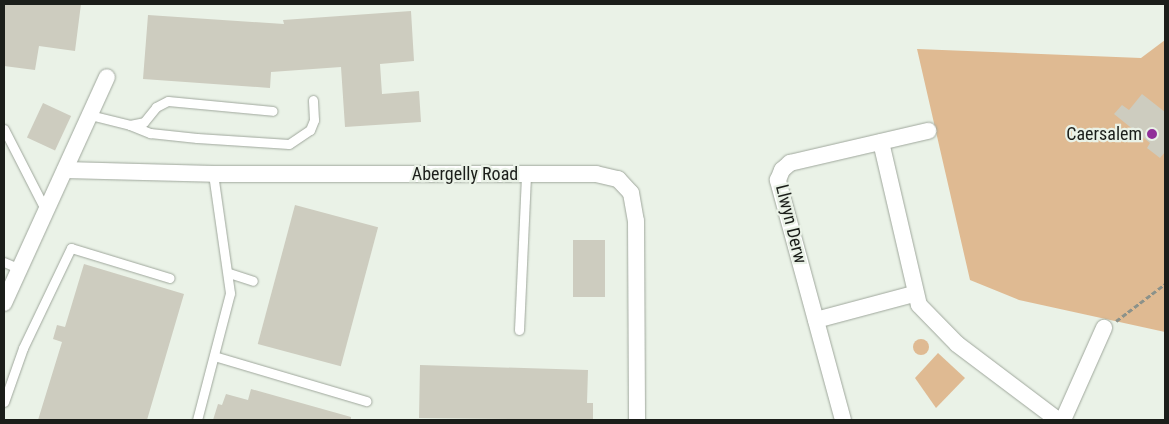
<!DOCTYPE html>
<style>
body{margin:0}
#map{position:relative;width:1169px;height:424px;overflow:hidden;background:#eaf2e7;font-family:"Roboto Condensed",sans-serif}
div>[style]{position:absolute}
.green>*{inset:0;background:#dfba92}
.round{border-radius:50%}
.building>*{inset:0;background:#cdccbf;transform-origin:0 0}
.path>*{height:2.5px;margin-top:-1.25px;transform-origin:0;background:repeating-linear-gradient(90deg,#8c928a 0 5px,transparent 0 7.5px)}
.roads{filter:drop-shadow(0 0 1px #9fa79c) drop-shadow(0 0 1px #9fa79c)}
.service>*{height:9px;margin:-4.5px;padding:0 4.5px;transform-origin:4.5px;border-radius:4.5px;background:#fff}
.minor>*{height:16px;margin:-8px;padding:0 8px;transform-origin:8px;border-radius:8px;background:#fff}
.dots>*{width:14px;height:14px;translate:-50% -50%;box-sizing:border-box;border:2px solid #eaf2e7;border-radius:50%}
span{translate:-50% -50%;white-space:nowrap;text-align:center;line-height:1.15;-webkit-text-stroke:4.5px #eaf2e7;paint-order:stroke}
.poi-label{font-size:18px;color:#1b1e1a}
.right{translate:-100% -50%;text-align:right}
.street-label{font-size:18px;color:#1b1e1a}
.frame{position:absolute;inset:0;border:5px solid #1b1e1a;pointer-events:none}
</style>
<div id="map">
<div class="green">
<i style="clip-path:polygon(1165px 40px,1165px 332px,1019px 300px,970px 280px,917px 49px,1141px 58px)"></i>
<i class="round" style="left:913px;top:339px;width:16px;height:16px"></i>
<i style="clip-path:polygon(938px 353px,965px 378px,936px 408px,915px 378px)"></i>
</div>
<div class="building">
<i style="clip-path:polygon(4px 4px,81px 4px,75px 51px,39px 46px,35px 70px,4px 66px)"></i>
<i style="clip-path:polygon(411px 11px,414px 61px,380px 64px,382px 94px,419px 91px,421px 122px,345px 127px,341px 67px,271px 72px,270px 88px,143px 79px,148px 15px,284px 24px,283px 20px)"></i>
<i style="clip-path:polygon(1142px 94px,1165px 112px,1165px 152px,1160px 158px,1147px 148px,1150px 143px,1114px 114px,1122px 105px,1129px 110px)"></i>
<i style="left:43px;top:103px;width:31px;height:38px;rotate:25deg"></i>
<i style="left:295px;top:205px;width:86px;height:144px;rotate:15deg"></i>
<i style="left:573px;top:240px;width:32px;height:57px"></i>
<i style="clip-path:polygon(84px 264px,184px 294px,147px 420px,38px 420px,62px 342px,53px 339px,57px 325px,65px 327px)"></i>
<i style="clip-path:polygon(420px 365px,588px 370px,587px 403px,593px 403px,593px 420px,419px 418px)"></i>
<i style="clip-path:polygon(251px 389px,351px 417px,351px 420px,213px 420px,218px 404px,222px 405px,226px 394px,248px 400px)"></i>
</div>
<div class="path">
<i style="left:1116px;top:321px;width:61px;rotate:-37.1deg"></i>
</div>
<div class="roads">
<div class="service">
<i style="left:90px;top:115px;width:41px;rotate:14deg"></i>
<i style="left:130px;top:125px;width:14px;rotate:-12deg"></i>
<i style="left:144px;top:122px;width:19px;rotate:-51deg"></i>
<i style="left:156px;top:107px;width:13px;rotate:-27deg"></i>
<i style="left:168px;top:101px;width:105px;rotate:5.4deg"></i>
<i style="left:130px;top:125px;width:22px;rotate:22deg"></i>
<i style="left:150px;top:133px;width:47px;rotate:6.1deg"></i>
<i style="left:197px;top:138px;width:92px;rotate:3.7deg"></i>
<i style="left:289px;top:144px;width:25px;rotate:-34deg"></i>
<i style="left:310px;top:130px;width:11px;rotate:-68deg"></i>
<i style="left:314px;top:120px;width:20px;rotate:-93deg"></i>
<i style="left:4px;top:129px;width:92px;rotate:62.9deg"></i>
<i style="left:4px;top:262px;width:17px;rotate:24deg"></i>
<i style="left:229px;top:273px;width:25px;rotate:18deg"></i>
<i style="left:519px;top:330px;width:156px;rotate:-87.4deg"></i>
<i style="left:214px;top:356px;width:159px;rotate:16.5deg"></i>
<i style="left:4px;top:402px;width:57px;rotate:-70.6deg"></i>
<i style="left:23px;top:348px;width:111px;rotate:-64.4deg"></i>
<i style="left:71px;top:248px;width:103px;rotate:16.9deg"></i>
<i style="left:197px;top:420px;width:131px;rotate:-75.4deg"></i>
<i style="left:230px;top:293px;width:120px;rotate:-98.1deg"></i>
</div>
<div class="minor">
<i style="left:881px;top:142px;width:167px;rotate:76.9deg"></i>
<i style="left:919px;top:305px;width:54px;rotate:45.7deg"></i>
<i style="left:957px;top:344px;width:126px;rotate:37deg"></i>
<i style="left:65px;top:170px;width:148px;rotate:1.5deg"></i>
<i style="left:213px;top:174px;width:383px"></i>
<i style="left:596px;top:174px;width:23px;rotate:13deg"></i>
<i style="left:618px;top:179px;width:19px;rotate:47deg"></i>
<i style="left:631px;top:193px;width:28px;rotate:80deg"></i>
<i style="left:636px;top:221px;width:199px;rotate:89.7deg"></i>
<i style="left:4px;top:303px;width:248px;rotate:-65.5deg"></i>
<i style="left:816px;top:320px;width:101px;rotate:-14.9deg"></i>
<i style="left:843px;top:420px;width:249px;rotate:-105.2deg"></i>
<i style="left:778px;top:180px;width:11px;rotate:-68deg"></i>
<i style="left:782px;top:170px;width:11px;rotate:-41deg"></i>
<i style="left:790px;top:163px;width:142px;rotate:-13.1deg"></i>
<i style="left:1063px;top:420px;width:101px;rotate:-66deg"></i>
</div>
</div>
<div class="dots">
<i style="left:1152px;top:134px;background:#903099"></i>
</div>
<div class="poi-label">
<span class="right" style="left:1142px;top:134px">Caersalem</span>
</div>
<div class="street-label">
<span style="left:465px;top:174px">Abergelly Road</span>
<span style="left:791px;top:224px;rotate:76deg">Llwyn Derw</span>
</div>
<div class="frame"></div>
</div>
